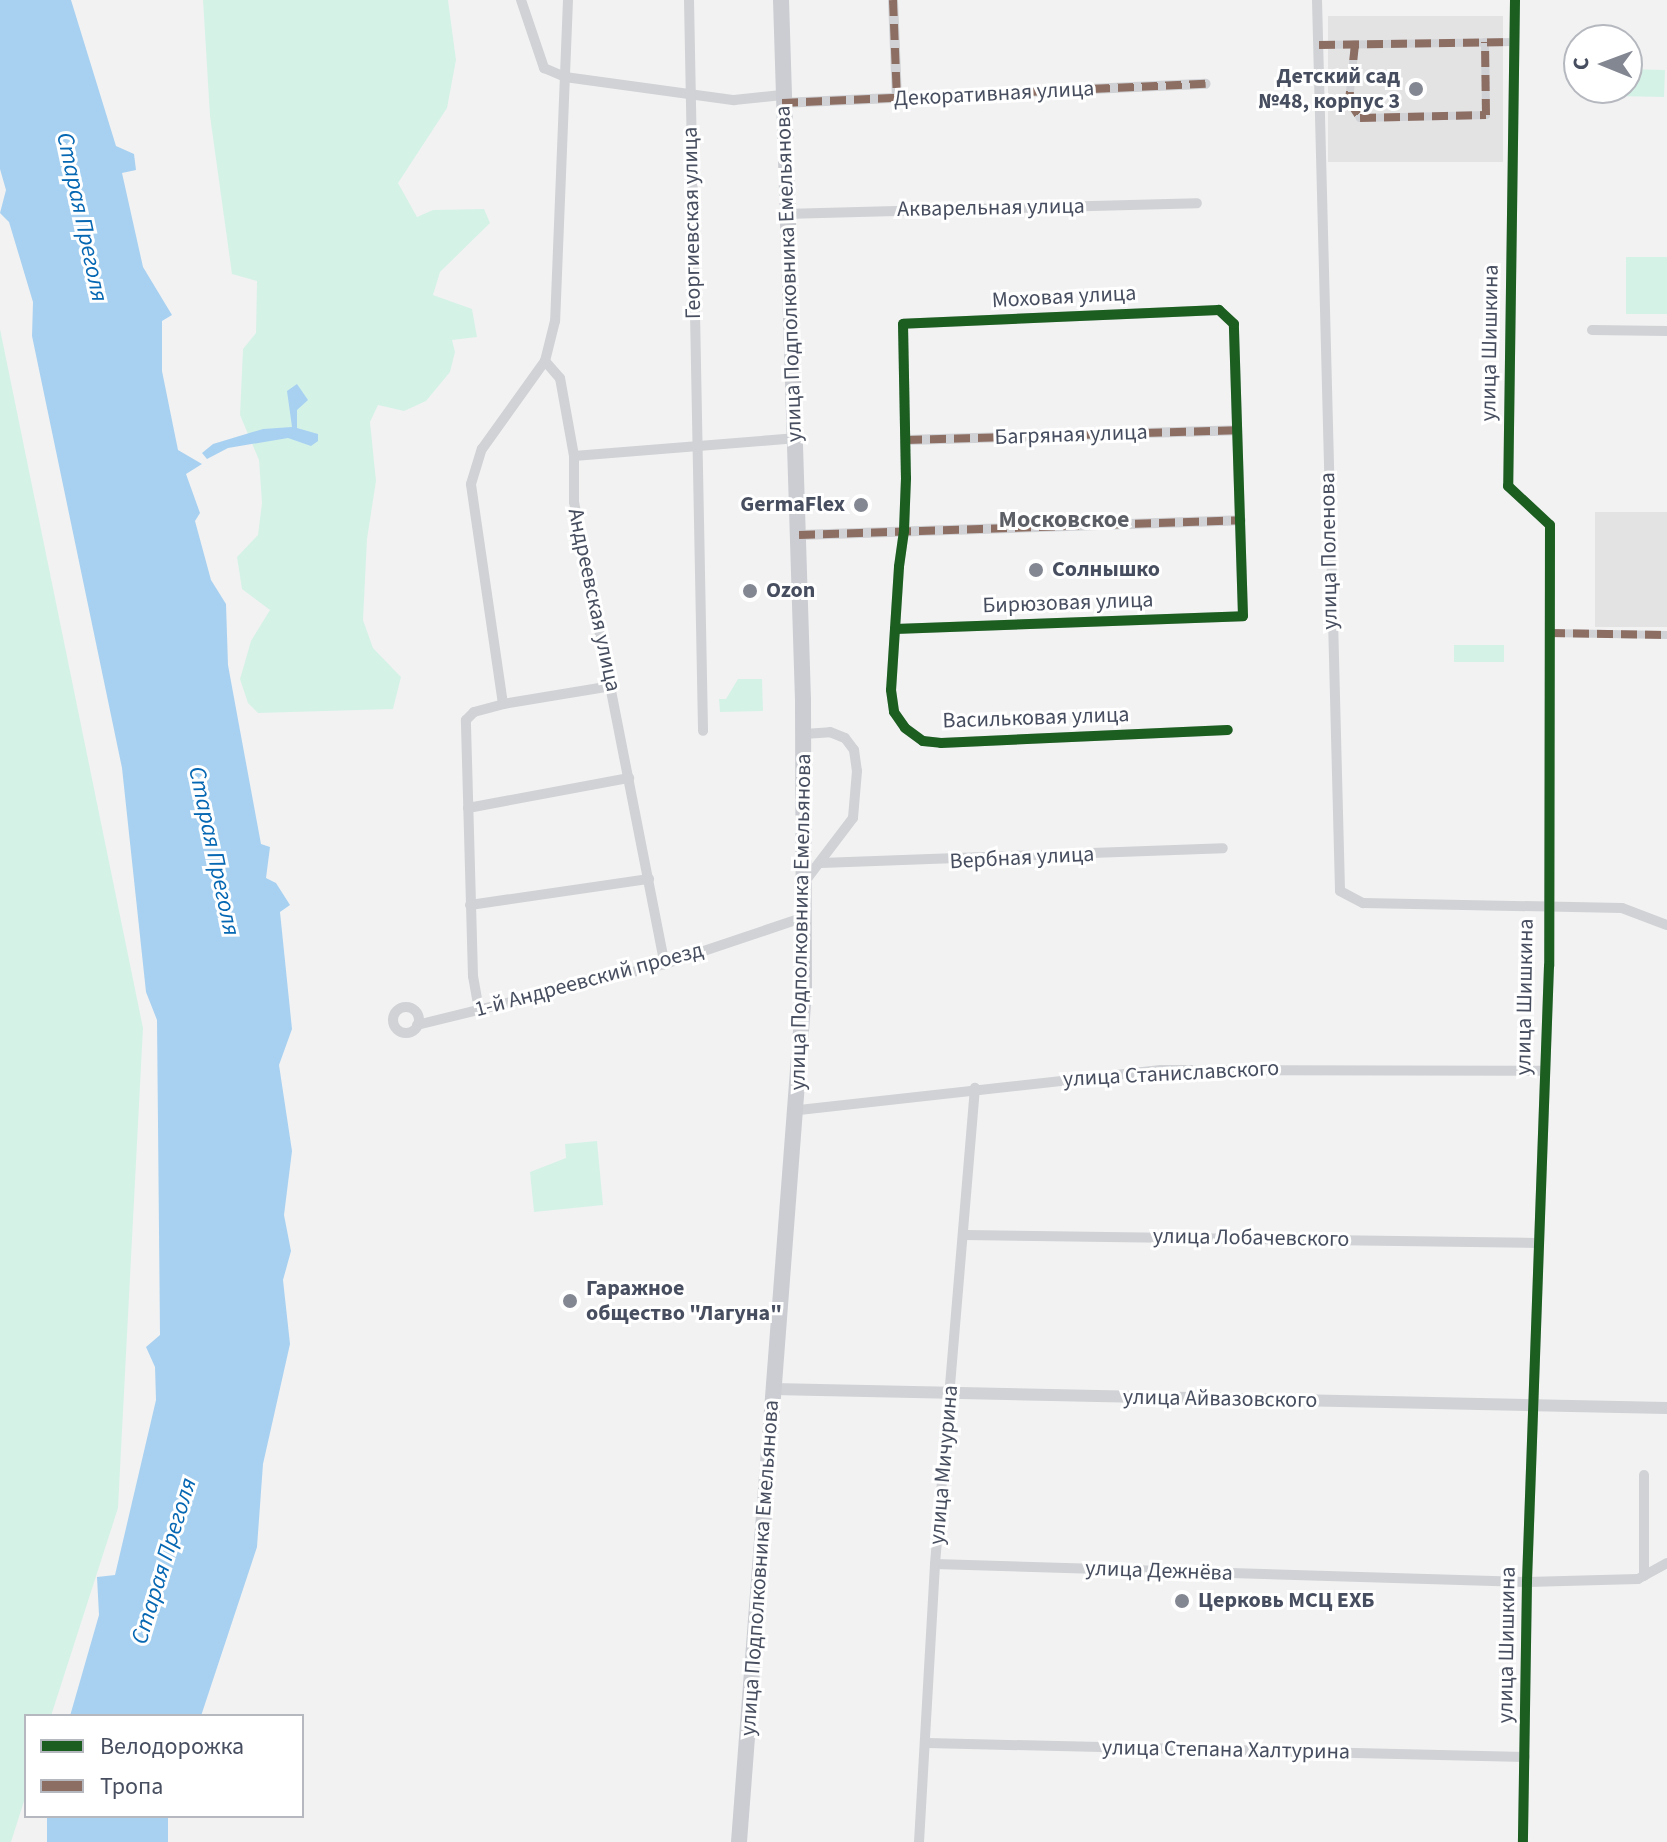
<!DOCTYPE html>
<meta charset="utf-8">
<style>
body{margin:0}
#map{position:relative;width:1667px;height:1842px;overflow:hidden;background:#f2f2f2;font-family:"Source Sans 3",sans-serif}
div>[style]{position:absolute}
.education>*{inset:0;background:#e3e3e4;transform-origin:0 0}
.green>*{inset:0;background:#d5f2e7;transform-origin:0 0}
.water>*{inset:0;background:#a8d1f1;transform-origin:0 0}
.pedestrian>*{height:8px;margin:-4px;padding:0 4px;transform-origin:4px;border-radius:4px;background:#d0d2d5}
.minor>*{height:10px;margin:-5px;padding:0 5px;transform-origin:5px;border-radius:5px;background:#d0d2d5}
.minor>.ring{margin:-5px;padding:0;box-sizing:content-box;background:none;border:10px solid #d0d2d5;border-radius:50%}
.tertiary>*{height:12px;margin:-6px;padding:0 6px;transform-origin:6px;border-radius:6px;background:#d0d2d5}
.primary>*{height:16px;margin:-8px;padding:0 8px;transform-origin:8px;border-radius:8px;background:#cbcdd2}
.quiet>*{height:8px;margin-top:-4px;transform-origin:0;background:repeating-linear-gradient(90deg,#8d6e63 0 16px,transparent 0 24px)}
.cycleway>*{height:10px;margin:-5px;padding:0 5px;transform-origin:5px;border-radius:5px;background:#1b5e20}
.dots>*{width:22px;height:22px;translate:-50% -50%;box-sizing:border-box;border:4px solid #fff;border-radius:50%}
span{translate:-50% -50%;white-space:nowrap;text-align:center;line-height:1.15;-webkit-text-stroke:6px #fff;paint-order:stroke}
.poi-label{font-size:22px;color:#474e5f;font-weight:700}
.right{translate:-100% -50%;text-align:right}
.left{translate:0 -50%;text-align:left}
.street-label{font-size:22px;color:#474e5f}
.water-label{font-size:24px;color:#0667b3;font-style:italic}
.neighbourhood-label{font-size:24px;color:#5d5f66;font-weight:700}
.legend{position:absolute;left:24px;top:1714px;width:280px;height:104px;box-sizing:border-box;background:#fff;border:2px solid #b5b8bf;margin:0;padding:10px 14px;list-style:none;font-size:24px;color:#474e5f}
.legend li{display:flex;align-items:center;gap:16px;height:40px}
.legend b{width:40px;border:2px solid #b5b8bf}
.north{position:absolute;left:1563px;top:24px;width:80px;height:80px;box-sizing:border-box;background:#fff;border:2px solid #b5b8bf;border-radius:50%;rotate:271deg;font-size:22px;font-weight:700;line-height:32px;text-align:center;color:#474e5f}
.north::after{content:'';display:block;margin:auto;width:28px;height:36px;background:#838792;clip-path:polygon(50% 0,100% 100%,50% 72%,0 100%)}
</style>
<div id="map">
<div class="education">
<i style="left:1503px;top:16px;width:146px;height:175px;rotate:90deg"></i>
<i style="left:1595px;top:512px;width:72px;height:115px"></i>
</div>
<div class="green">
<i style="clip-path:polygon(203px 0,448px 0,456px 60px,447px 108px,398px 183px,417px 217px,433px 210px,484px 209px,490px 223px,440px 272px,433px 295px,472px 309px,477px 337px,452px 340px,455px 352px,450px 372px,426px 401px,404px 411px,378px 405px,370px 422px,376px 481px,367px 539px,363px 620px,373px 648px,401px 677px,393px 709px,258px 713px,248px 703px,240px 679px,251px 641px,270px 610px,242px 589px,237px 557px,258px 535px,262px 503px,259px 460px,240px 415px,243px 349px,256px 333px,257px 281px,232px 274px,210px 116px)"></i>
<i style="clip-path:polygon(1627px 69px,1665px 70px,1664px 97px,1615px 96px,1615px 88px,1627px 88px)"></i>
<i style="left:1667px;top:257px;width:57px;height:41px;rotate:90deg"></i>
<i style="clip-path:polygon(0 329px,143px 1028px,118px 1508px,51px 1716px,26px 1716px,26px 1795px,11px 1842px,0 1842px)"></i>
<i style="left:1454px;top:645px;width:50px;height:17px"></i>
<i style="clip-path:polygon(738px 679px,762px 679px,763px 711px,720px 712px,719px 699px,726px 699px)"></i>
<i style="clip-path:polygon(597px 1141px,603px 1205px,534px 1212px,530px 1172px,566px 1158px,565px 1144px)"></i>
</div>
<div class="water">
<i style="clip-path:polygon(0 0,71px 0,116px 146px,134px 154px,136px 170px,122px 173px,143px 267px,172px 315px,162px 321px,162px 371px,178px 450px,202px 464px,186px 474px,200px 513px,195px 521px,211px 580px,226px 604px,228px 665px,239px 725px,261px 844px,270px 847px,266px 878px,276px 883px,290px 905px,280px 912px,292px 1029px,279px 1065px,292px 1151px,284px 1215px,291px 1251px,283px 1280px,290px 1344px,263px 1464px,257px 1547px,201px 1716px,70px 1716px,99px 1615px,97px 1577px,115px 1575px,156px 1400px,155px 1367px,146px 1347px,160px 1335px,157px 1020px,146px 992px,122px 768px,32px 336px,33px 302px,9px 222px,0 213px,6px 190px,0 169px)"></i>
<i style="clip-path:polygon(297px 384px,308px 400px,297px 410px,297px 428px,318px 434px,318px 441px,311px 446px,288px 438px,228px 448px,207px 459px,202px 453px,213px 444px,263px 429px,292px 427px,287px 391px)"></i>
<i style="left:47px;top:1816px;width:121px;height:27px"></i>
</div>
<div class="pedestrian">
<i style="left:1355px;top:44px;width:57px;rotate:96deg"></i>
<i style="left:1349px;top:101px;width:20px;rotate:57deg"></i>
<i style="left:1360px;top:118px;width:126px;rotate:-1.4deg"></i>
<i style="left:1486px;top:115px;width:73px;rotate:-90.8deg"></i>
<i style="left:1319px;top:45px;width:195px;rotate:-0.9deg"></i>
<i style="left:1549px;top:633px;width:118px;rotate:1deg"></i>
</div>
<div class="minor">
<i style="left:521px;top:0;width:72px;rotate:71.3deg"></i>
<i style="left:544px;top:68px;width:23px;rotate:23deg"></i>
<i style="left:565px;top:77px;width:171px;rotate:7.8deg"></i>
<i style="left:734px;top:100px;width:48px;rotate:-5.9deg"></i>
<i style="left:568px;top:0;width:321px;rotate:92.3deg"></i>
<i style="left:555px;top:321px;width:41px;rotate:104deg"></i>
<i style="left:545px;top:361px;width:23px;rotate:49deg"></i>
<i style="left:560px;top:378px;width:79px;rotate:79.8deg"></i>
<i style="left:574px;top:456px;width:46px;rotate:90deg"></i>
<i style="left:574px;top:502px;width:471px;rotate:78.9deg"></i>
<i style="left:689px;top:0;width:731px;rotate:88.9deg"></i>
<i style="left:893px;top:0;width:98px;rotate:87.7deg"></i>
<i style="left:1317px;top:0;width:891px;rotate:88.52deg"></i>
<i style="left:1340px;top:891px;width:26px;rotate:28deg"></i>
<i style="left:1363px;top:903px;width:259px;rotate:1.1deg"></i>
<i style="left:1622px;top:908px;width:48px;rotate:20.7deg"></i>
<i style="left:1515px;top:0;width:486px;rotate:90.8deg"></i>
<i style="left:1508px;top:486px;width:57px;rotate:42.9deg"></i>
<i style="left:1550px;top:525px;width:441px;rotate:90.1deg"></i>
<i style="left:1549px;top:966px;width:616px;rotate:92.05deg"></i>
<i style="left:1527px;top:1582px;width:260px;rotate:90.9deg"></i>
<i style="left:782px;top:103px;width:424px;rotate:-2.6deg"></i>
<i style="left:784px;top:214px;width:413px;rotate:-1.5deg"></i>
<i style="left:1592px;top:330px;width:75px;rotate:0.8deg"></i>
<i style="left:906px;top:440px;width:331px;rotate:-1.7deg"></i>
<i style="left:574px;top:456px;width:224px;rotate:-4.6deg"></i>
<i style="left:799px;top:535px;width:442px;rotate:-1.9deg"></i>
<i style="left:895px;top:629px;width:348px;rotate:-2.1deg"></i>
<i style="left:1243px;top:616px;width:292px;rotate:-91.8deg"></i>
<i style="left:1234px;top:324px;width:21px;rotate:-137deg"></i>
<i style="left:1219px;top:310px;width:316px;rotate:177.5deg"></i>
<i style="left:903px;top:324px;width:154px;rotate:88.9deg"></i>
<i style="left:906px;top:478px;width:53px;rotate:92.2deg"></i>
<i style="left:904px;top:531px;width:36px;rotate:98deg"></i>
<i style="left:899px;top:567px;width:123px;rotate:93.7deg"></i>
<i style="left:891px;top:690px;width:22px;rotate:82deg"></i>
<i style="left:894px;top:712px;width:19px;rotate:55deg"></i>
<i style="left:905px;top:728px;width:22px;rotate:36deg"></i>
<i style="left:923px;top:741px;width:18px;rotate:6deg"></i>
<i style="left:941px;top:743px;width:287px;rotate:-2.6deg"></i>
<i style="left:503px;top:704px;width:222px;rotate:-98.3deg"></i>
<i style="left:471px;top:484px;width:37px;rotate:-73deg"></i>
<i style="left:482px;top:449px;width:108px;rotate:-54.4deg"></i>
<i style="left:804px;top:734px;width:26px;rotate:-4deg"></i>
<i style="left:830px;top:732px;width:16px;rotate:22deg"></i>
<i style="left:845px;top:738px;width:15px;rotate:53deg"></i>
<i style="left:854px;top:750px;width:21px;rotate:82deg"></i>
<i style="left:857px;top:771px;width:47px;rotate:94.9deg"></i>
<i style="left:853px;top:818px;width:78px;rotate:127.2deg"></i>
<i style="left:468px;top:808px;width:164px;rotate:-10.6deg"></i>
<i style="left:821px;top:863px;width:402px;rotate:-2.1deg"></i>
<i style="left:470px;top:905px;width:181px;rotate:-8.3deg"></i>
<i class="ring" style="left:393px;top:1007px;width:16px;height:16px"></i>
<i style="left:479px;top:1010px;width:35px;rotate:-100deg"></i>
<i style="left:473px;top:976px;width:256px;rotate:-91.6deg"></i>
<i style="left:466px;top:720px;width:11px;rotate:-45deg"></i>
<i style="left:474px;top:712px;width:30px;rotate:-15deg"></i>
<i style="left:503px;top:704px;width:110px;rotate:-9.4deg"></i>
<i style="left:417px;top:1025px;width:255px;rotate:-13.8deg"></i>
<i style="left:665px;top:964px;width:148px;rotate:-18.6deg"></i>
<i style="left:799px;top:1110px;width:364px;rotate:-6.3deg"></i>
<i style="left:1161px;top:1070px;width:384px;rotate:0.1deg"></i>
<i style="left:965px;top:1235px;width:572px;rotate:0.8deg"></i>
<i style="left:935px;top:1564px;width:592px;rotate:1.74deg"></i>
<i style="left:1527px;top:1582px;width:111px;rotate:-1.5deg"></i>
<i style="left:1638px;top:1579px;width:33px;rotate:-29deg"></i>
<i style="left:1644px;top:1576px;width:101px;rotate:-90deg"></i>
<i style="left:927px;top:1743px;width:598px;rotate:1.34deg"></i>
<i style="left:919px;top:1842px;width:278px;rotate:-86.7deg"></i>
<i style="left:935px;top:1564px;width:478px;rotate:-85.2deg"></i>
</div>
<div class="tertiary">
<i style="left:773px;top:1389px;width:894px;rotate:1.22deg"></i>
</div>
<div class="primary">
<i style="left:739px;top:1842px;width:852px;rotate:-85.63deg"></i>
<i style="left:804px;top:992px;width:292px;rotate:-90.2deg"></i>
<i style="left:803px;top:700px;width:700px;rotate:-91.8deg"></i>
</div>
<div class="quiet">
<i style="left:893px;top:0;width:98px;rotate:87.7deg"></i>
<i style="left:1355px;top:44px;width:57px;rotate:96deg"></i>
<i style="left:1349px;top:101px;width:20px;rotate:57deg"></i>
<i style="left:1360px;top:118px;width:126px;rotate:-1.4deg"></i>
<i style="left:1486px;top:115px;width:73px;rotate:-90.8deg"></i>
<i style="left:1319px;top:45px;width:195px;rotate:-0.9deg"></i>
<i style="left:782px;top:103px;width:424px;rotate:-2.6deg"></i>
<i style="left:906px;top:440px;width:331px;rotate:-1.7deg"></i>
<i style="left:799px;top:535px;width:442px;rotate:-1.9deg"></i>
<i style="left:1549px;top:633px;width:118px;rotate:1deg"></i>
</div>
<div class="cycleway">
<i style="left:1515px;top:0;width:486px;rotate:90.8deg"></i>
<i style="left:1508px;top:486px;width:57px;rotate:42.9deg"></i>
<i style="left:1550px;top:525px;width:441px;rotate:90.1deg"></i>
<i style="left:1549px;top:966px;width:616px;rotate:92.05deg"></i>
<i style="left:1527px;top:1582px;width:260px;rotate:90.9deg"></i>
<i style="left:895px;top:629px;width:348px;rotate:-2.1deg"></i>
<i style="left:1243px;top:616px;width:292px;rotate:-91.8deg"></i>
<i style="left:1234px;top:324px;width:21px;rotate:-137deg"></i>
<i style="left:1219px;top:310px;width:316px;rotate:177.5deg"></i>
<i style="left:903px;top:324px;width:154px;rotate:88.9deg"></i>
<i style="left:906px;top:478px;width:53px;rotate:92.2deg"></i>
<i style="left:904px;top:531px;width:36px;rotate:98deg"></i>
<i style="left:899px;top:567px;width:123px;rotate:93.7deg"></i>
<i style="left:891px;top:690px;width:22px;rotate:82deg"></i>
<i style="left:894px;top:712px;width:19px;rotate:55deg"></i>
<i style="left:905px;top:728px;width:22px;rotate:36deg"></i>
<i style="left:923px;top:741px;width:18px;rotate:6deg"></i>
<i style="left:941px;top:743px;width:287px;rotate:-2.6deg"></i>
</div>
<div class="dots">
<i style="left:1416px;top:89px;background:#838792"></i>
<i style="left:861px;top:505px;background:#838792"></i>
<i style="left:1036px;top:570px;background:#838792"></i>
<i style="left:750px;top:591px;background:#838792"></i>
<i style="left:570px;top:1301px;background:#838792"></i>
<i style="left:1182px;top:1601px;background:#838792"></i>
</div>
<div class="poi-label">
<span class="right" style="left:1400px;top:89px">Детский сад<br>№48, корпус 3</span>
<span class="right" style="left:845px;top:505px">GermaFlex</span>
<span class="left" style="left:1052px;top:570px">Солнышко</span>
<span class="left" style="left:766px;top:591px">Ozon</span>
<span class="left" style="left:586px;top:1301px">Гаражное<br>общество "Лагуна"</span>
<span class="left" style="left:1198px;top:1601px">Церковь МСЦ ЕХБ</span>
</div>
<div class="street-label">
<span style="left:994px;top:94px;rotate:-3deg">Декоративная улица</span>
<span style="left:991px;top:208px;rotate:-1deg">Акварельная улица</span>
<span style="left:692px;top:223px;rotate:-91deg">Георгиевская улица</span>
<span style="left:789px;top:274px;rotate:-92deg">улица Подполковника Емельянова</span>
<span style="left:1064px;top:297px;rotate:-3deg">Моховая улица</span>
<span style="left:1490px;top:343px;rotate:-89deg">улица Шишкина</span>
<span style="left:1071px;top:435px;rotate:-2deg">Багряная улица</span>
<span style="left:1329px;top:551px;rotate:-91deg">улица Поленова</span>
<span style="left:594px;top:600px;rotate:78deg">Андреевская улица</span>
<span style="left:1068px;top:603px;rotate:-2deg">Бирюзовая улица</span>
<span style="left:1036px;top:718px;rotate:-2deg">Васильковая улица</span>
<span style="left:1022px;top:858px;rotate:-3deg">Вербная улица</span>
<span style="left:801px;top:922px;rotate:-89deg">улица Подполковника Емельянова</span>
<span style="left:589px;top:980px;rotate:-15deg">1-й Андреевский проезд</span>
<span style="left:1525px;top:997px;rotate:-89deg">улица Шишкина</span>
<span style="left:1171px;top:1074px;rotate:-3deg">улица Станиславского</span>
<span style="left:1251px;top:1238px;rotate:1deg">улица Лобачевского</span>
<span style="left:1220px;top:1399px;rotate:1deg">улица Айвазовского</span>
<span style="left:944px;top:1465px;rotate:-85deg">улица Мичурина</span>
<span style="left:760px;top:1568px;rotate:-86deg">улица Подполковника Емельянова</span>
<span style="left:1159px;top:1571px;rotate:2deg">улица Дежнёва</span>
<span style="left:1507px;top:1645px;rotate:-89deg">улица Шишкина</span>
<span style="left:1226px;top:1750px;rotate:1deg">улица Степана Халтурина</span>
</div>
<div class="water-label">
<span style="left:82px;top:217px;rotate:78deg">Старая Преголя</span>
<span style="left:214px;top:851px;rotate:78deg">Старая Преголя</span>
<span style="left:164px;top:1561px;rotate:-73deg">Старая Преголя</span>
</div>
<div class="neighbourhood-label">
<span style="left:1064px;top:520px">Московское</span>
</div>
<ul class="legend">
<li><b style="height:10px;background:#1b5e20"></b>Велодорожка</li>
<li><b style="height:10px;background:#8d6e63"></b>Тропа</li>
</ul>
<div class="north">С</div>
</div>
